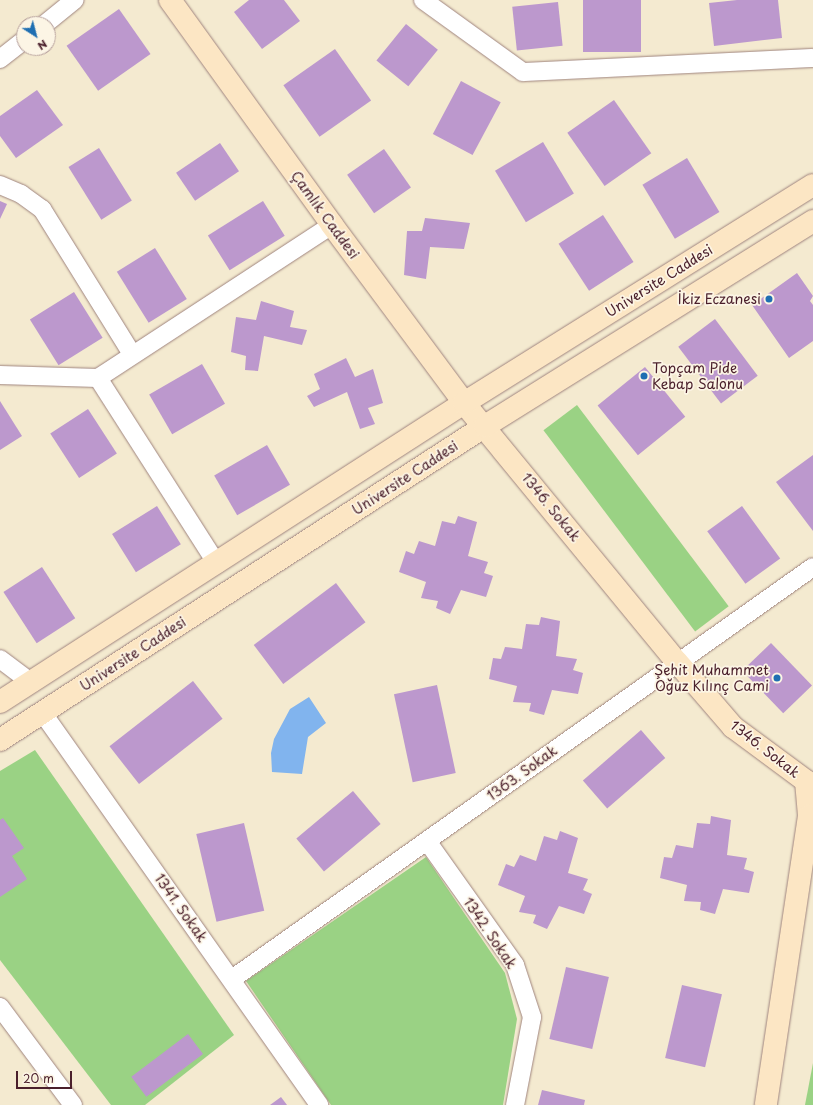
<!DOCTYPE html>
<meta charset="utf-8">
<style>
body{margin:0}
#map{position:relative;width:813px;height:1105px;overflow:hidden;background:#f4ead0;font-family:"Playpen Sans",sans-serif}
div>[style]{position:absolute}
.green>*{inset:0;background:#9ad284;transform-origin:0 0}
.water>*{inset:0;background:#81b4ee}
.building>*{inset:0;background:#bc98cd;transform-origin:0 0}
.roads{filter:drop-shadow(0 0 1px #9f847e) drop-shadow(0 0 1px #9f847e)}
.street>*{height:18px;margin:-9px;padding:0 9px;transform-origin:9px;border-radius:9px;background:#fff}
.secondary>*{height:22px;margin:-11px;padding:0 11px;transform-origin:11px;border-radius:11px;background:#fce6c4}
.dots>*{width:11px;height:11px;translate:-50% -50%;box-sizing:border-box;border:2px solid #fcf5e5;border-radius:50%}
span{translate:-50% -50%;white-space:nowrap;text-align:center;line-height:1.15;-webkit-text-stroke:3.5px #fcf5e5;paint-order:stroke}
.street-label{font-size:14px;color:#4a1f2b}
.poi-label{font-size:14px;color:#4a1f2b}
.right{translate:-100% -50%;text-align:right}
.left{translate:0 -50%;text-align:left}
.north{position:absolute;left:16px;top:16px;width:40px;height:40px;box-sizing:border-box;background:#fcf5e5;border:1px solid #b59f9b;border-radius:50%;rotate:144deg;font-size:11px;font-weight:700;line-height:16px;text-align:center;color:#4a1f2b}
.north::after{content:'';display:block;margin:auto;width:14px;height:18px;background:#1f6fb2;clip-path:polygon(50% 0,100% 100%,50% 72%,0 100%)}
.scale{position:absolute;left:16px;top:1071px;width:56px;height:18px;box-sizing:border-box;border:2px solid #4a1f2b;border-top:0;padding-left:5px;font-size:12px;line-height:14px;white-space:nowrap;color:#4a1f2b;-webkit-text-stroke:3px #fcf5e5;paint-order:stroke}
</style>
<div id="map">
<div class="green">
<i style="left:577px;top:405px;width:252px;height:42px;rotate:53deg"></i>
<i style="clip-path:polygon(35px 750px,234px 1035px,145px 1105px,111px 1105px,0 960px,0 771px)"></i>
<i style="clip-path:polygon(426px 857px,505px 973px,517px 1019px,503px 1105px,331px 1105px,246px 981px)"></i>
<i style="clip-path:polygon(813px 1063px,813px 1105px,805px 1105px)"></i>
</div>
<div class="water">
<i style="clip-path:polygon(309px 697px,326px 723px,308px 737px,302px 774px,272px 772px,271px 753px,274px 739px,290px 709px)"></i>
</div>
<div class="building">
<i style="clip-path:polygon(249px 0,284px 0,300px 21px,262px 49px,234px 12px)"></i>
<i style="left:583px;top:0;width:58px;height:52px"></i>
<i style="clip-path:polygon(737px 0,778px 0,782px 38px,714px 46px,709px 3px)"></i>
<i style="left:558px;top:2px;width:44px;height:46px;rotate:84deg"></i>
<i style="left:119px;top:9px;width:55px;height:64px;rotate:55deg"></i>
<i style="left:406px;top:24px;width:41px;height:47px;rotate:39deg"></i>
<i style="left:335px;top:49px;width:63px;height:63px;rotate:55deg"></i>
<i style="left:461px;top:81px;width:45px;height:60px;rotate:28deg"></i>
<i style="clip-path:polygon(37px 90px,63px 125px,16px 158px,0 136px,0 116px)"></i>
<i style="left:614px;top:100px;width:65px;height:57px;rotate:55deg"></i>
<i style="left:543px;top:142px;width:60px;height:56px;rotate:59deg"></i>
<i style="left:220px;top:143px;width:34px;height:53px;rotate:56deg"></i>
<i style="left:99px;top:148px;width:62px;height:36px;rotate:58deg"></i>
<i style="left:384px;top:149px;width:47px;height:45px;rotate:55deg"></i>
<i style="left:687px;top:158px;width:63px;height:52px;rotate:59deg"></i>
<i style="clip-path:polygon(0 201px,7px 204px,0 219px)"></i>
<i style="left:263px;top:201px;width:41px;height:65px;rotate:58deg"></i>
<i style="left:603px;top:215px;width:56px;height:53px;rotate:57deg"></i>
<i style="clip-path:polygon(425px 218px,470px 223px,464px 249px,430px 247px,426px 279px,404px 275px,407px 231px,422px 231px)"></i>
<i style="left:155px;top:248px;width:60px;height:45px;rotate:58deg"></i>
<i style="clip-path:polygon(797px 273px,813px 296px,810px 301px,813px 305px,813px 341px,789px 358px,752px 305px)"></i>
<i style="left:74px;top:292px;width:54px;height:52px;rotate:58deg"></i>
<i style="clip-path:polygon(261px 301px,294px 311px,290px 327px,307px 330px,302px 345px,264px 336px,258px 371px,245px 370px,246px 356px,231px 352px,236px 317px,256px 320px)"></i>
<i style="left:715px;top:319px;width:71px;height:46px;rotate:53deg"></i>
<i style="clip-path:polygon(346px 358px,355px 377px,373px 369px,383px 403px,368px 408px,375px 424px,360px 429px,347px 392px,314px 407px,307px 396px,320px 389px,314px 374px)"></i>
<i style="left:202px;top:364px;width:46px;height:61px;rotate:60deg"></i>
<i style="left:645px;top:367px;width:64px;height:61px;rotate:51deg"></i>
<i style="clip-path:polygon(0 401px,22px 436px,0 450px)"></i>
<i style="left:88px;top:409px;width:53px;height:45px;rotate:57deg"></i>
<i style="left:267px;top:445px;width:46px;height:61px;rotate:60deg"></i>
<i style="clip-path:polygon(813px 455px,813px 531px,776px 482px)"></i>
<i style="left:157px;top:506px;width:45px;height:53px;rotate:58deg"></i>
<i style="left:742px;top:506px;width:65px;height:43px;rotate:54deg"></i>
<i style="clip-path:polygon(458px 516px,477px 522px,468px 556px,488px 562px,484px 573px,493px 576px,486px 597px,461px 590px,450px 614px,436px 608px,438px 601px,421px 598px,426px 582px,399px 572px,406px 551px,414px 554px,419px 541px,435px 546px,442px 521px,455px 524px)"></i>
<i style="left:42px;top:567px;width:61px;height:46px;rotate:57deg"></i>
<i style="left:336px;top:583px;width:49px;height:103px;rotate:53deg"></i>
<i style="clip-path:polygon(541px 617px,560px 621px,556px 656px,577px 659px,573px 670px,583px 673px,578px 694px,552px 690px,544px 715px,529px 711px,531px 703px,513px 702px,517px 686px,489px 679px,493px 658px,501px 659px,505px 647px,522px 649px,526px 624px,539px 625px)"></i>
<i style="left:771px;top:643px;width:59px;height:40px;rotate:46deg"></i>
<i style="left:193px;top:681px;width:48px;height:106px;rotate:52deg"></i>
<i style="left:437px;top:685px;width:90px;height:44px;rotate:78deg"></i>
<i style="left:641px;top:730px;width:37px;height:77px;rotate:49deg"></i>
<i style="left:353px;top:791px;width:43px;height:74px;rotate:50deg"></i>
<i style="clip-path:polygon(711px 816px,731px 820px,727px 855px,747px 858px,744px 869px,754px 872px,749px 893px,723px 889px,715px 914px,700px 910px,701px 902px,684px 901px,687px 885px,660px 878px,664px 857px,672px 858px,676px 845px,693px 848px,697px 823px,710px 824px)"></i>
<i style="clip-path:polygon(3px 818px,24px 848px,12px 856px,27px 879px,0 897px,0 820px)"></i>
<i style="left:244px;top:823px;width:90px;height:49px;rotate:77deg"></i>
<i style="clip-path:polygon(560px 831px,578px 838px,568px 873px,588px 879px,583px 890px,592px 894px,584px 914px,559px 906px,547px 929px,533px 923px,536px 915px,519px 912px,525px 896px,498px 885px,506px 864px,514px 867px,520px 855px,536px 861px,544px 836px,557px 840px)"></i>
<i style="left:566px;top:967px;width:44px;height:74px;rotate:13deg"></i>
<i style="left:682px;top:985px;width:41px;height:75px;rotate:13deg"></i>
<i style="left:188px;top:1034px;width:25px;height:71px;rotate:53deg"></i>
<i style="clip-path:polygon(542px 1090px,585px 1100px,584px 1105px,538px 1105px)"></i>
<i style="clip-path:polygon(281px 1097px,287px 1105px,270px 1105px)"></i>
</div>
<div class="roads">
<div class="street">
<i style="left:423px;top:0;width:123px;rotate:35.8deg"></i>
<i style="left:523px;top:72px;width:290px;rotate:-2.8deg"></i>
<i style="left:45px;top:24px;width:38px;rotate:-39deg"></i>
<i style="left:0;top:59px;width:31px;rotate:-38deg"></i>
<i style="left:0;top:185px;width:23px;rotate:23deg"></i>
<i style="left:21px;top:194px;width:26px;rotate:36deg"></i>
<i style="left:42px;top:209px;width:171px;rotate:58.2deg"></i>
<i style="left:0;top:375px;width:98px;rotate:1.8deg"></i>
<i style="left:98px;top:378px;width:280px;rotate:-33.2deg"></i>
<i style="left:98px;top:378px;width:221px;rotate:57.4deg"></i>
<i style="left:0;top:659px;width:40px;rotate:37deg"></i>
<i style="left:42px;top:712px;width:481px;rotate:54.8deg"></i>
<i style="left:427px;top:841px;width:152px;rotate:54.6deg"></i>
<i style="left:515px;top:965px;width:55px;rotate:71.9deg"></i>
<i style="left:532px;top:1017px;width:90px;rotate:100.9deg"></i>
<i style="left:232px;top:979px;width:712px;rotate:-35.34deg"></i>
<i style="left:0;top:1007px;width:122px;rotate:53.3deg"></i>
</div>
<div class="secondary">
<i style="left:170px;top:0;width:277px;rotate:54.2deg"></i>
<i style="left:332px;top:225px;width:222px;rotate:53.4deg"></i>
<i style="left:464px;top:403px;width:335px;rotate:50.6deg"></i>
<i style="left:677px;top:662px;width:86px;rotate:49.3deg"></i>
<i style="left:733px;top:727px;width:91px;rotate:36.5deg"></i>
<i style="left:806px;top:781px;width:35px;rotate:85deg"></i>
<i style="left:809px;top:816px;width:292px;rotate:98.5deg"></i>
<i style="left:0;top:702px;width:552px;rotate:-32.8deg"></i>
<i style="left:464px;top:403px;width:411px;rotate:-32deg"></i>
<i style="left:0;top:740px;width:578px;rotate:-32.92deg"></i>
<i style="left:485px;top:426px;width:387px;rotate:-32deg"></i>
</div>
</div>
<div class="dots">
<i style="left:769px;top:299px;background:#1f6fb2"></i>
<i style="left:644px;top:376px;background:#1f6fb2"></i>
<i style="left:777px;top:678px;background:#1f6fb2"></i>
</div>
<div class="street-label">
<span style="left:325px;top:215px;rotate:54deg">Çamlık Caddesi</span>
<span style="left:659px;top:281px;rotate:-32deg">Universite Caddesi</span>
<span style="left:405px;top:478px;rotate:-33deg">Universite Caddesi</span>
<span style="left:551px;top:507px;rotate:51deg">1346. Sokak</span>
<span style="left:133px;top:654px;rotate:-33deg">Universite Caddesi</span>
<span style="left:765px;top:749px;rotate:38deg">1346. Sokak</span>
<span style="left:522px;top:773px;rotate:-36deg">1363. Sokak</span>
<span style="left:181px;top:908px;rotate:55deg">1341. Sokak</span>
<span style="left:490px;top:933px;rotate:56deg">1342. Sokak</span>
</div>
<div class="poi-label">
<span class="right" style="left:761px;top:299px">İkiz Eczanesi</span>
<span class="left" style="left:652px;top:376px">Topçam Pide<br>Kebap Salonu</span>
<span class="right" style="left:769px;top:678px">Şehit Muhammet<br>Oğuz Kılınç Cami</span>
</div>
<div class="north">N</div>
<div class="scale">20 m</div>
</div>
